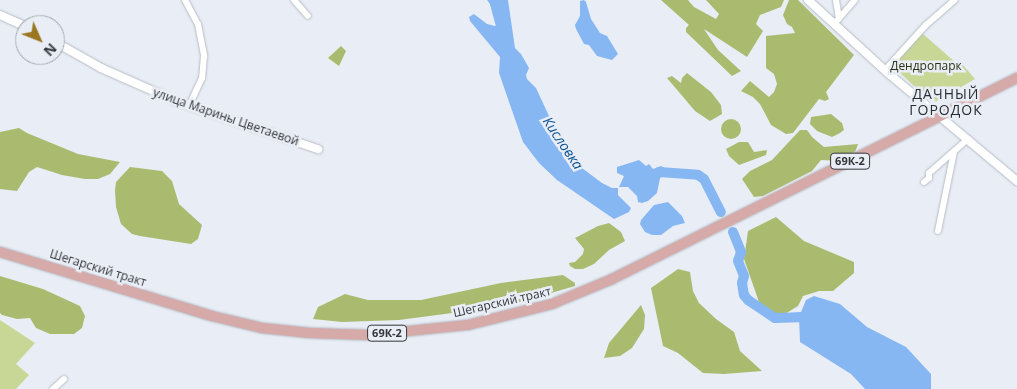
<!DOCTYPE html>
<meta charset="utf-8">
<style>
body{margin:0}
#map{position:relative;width:1017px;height:389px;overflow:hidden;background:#e9eef6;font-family:"Open Sans",sans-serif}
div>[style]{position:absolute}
.green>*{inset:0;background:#c8d796}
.forest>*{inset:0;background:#aabb70}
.round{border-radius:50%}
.water>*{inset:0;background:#86b7f3}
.river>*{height:10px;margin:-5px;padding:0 5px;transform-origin:5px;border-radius:5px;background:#86b7f3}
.roads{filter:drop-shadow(0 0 1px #b7bcc4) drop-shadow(0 0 1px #b7bcc4)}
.minor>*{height:6px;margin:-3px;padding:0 3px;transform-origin:3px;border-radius:3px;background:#fff}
.tertiary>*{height:8px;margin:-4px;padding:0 4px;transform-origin:4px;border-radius:4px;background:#fff}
.primary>*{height:10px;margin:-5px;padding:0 5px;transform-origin:5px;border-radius:5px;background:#d6aaa9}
span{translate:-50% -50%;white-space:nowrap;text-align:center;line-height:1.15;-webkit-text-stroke:5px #e9eef6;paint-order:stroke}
.shield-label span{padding:1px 4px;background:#e9eef6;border:1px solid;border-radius:4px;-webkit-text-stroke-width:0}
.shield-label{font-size:11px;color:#333639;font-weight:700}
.park-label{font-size:12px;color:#2c3312}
.street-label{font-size:12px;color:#333639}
.neighbourhood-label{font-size:14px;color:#282d32;letter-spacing:1px}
.water-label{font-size:14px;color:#084f94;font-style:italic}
.north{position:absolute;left:15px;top:15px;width:50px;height:50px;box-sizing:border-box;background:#e9eef6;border:1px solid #a0a4aa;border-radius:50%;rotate:134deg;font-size:14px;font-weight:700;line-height:20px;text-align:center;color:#333639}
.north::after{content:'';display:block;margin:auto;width:18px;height:22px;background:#9b7722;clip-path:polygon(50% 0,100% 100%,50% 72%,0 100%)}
</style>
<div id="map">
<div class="green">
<i style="clip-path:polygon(922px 33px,955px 62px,962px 64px,975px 79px,935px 102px,914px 86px,895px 68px,894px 63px)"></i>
<i style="clip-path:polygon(0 320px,35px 343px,16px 364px,29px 375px,16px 389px,0 389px)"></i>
</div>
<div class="forest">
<i style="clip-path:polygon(661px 0,688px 0,694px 7px,716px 19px,719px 14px,706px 0,784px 0,781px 7px,760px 15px,756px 24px,763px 31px,747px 57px,704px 29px,718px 50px,741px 71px,732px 76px,686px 32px,686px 28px,689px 25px)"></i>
<i style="clip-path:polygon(789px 0,798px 0,854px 55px,826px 92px,829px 99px,825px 101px,819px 99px,793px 133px,786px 134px,771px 125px,760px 104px,753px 97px,741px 91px,750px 81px,769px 97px,774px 92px,777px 84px,774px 74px,766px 68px,766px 36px,795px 33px,792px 27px,787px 24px,783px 15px)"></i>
<i style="clip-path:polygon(341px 46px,346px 51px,339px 66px,328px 58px)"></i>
<i style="clip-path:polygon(687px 73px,711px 92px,721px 105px,722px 114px,710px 121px,695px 111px,667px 78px,672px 76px,681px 83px,682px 78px)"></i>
<i style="clip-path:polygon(831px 114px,842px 123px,844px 130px,840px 133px,832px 137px,817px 131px,810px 124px,811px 117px)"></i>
<i class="round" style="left:721px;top:119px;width:20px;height:20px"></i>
<i style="clip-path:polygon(19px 128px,27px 133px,78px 154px,120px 162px,110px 174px,98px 179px,85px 179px,62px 175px,37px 167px,29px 172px,17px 191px,0 189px,0 132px)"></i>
<i style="clip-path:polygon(800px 130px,807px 130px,812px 137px,824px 147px,858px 144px,855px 152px,839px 161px,821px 160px,812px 171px,763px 196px,754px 197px,742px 179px,750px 171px,772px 160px)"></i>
<i style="clip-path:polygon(739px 142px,748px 142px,754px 152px,767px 150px,766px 155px,739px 165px,729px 156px,726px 149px)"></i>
<i style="clip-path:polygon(130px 167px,162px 171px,172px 181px,179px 204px,202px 225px,198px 239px,191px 244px,140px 236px,132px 234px,121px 224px,116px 207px,115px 190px,116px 182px)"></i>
<i style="clip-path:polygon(776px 217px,804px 241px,854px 262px,854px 273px,833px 291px,819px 291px,803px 296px,798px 306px,780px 317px,759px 302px,744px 259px,748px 231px)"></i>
<i style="clip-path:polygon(609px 223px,621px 232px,625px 241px,609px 250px,594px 264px,583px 269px,575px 269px,570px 266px,569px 263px,575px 262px,583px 254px,584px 249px,575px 238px,598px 226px)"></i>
<i style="clip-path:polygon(678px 269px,690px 272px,693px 291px,699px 303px,716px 319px,734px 332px,740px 351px,762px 371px,724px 374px,703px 373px,678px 353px,663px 346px,651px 288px)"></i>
<i style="clip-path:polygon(563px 275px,575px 283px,575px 286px,517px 303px,475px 310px,399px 320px,342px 322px,313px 319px,318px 307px,345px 294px,368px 300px,421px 300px,501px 283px)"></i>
<i style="clip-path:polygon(0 276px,43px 289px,80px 306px,85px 316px,82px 328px,74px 334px,50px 334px,36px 328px,30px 318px,17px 319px,2px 315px,0 313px)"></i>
<i style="clip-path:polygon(641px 305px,645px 315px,644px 329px,632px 348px,620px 356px,604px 358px,609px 343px)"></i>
</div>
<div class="water">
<i style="clip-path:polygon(487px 0,508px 0,515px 48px,521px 54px,529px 68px,526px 75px,527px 79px,536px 88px,563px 146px,574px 162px,602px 183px,612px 188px,618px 188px,618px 195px,631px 208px,629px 212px,614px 219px,557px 180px,539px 163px,523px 142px,499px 73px,500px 57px,470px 21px,469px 17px,474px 14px,487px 24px,495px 26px,504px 23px)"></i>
<i style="clip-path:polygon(584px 0,586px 2px,591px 19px,600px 33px,607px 36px,618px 54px,612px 60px,597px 56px,589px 45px,584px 44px,576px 29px,575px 25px,580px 16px,580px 1px)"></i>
<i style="clip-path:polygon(639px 160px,646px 166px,649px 164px,653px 169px,661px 166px,672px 172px,660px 178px,657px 193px,648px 201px,642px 203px,638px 202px,637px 196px,628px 187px,619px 187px,624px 176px,617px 173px,617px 167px)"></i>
<i style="clip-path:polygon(668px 202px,682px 216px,685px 223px,673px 226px,661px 235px,652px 235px,645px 232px,640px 224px,641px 220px,654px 205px)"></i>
<i style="clip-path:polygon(814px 296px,840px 304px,867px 327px,906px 347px,931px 374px,931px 389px,865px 389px,851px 374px,800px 342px,799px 317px,806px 300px)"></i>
</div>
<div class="river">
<i style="left:494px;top:0;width:39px;rotate:75deg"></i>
<i style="left:659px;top:172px;width:39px;rotate:4deg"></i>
<i style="left:698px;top:175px;width:7px;rotate:34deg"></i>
<i style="left:704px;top:179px;width:37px;rotate:63deg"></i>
<i style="left:733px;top:232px;width:22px;rotate:68deg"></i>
<i style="left:741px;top:252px;width:9px;rotate:108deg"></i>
<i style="left:738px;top:261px;width:16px;rotate:68deg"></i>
<i style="left:744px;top:276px;width:7px;rotate:106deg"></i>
<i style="left:742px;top:283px;width:12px;rotate:81deg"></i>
<i style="left:744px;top:295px;width:6px;rotate:51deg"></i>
<i style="left:748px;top:300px;width:32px;rotate:34deg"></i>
<i style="left:775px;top:318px;width:24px;rotate:-2deg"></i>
<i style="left:799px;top:317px;width:14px;rotate:17deg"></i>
</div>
<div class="roads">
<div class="minor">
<i style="left:185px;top:0;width:27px;rotate:62deg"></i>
<i style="left:198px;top:24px;width:33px;rotate:79deg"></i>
<i style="left:204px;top:56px;width:22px;rotate:95deg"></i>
<i style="left:202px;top:78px;width:31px;rotate:115deg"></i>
<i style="left:294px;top:0;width:21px;rotate:49deg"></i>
<i style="left:836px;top:0;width:19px;rotate:81deg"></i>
<i style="left:834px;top:24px;width:32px;rotate:-49deg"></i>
<i style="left:885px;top:70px;width:61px;rotate:-47.7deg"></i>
<i style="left:926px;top:25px;width:38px;rotate:-41deg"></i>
<i style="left:924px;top:182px;width:6px;rotate:-39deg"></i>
<i style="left:929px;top:178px;width:5px;rotate:-90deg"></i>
<i style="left:929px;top:173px;width:52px;rotate:-41.1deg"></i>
<i style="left:938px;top:231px;width:81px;rotate:-78.6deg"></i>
<i style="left:53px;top:389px;width:15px;rotate:-42deg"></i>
</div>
<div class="tertiary">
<i style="left:808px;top:0;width:110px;rotate:42.4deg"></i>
<i style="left:889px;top:74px;width:167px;rotate:39.9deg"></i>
<i style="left:0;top:15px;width:27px;rotate:24deg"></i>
<i style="left:55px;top:42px;width:53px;rotate:29.5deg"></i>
<i style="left:101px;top:68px;width:84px;rotate:23.8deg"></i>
<i style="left:178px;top:102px;width:148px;rotate:18.6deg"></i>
</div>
<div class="primary">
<i style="left:0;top:252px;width:221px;rotate:16.8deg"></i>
<i style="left:212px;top:316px;width:51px;rotate:13.5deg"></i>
<i style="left:262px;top:328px;width:48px;rotate:5.9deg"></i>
<i style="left:310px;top:333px;width:59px;rotate:1.9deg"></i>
<i style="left:369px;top:335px;width:100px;rotate:-5.8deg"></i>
<i style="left:468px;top:325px;width:87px;rotate:-14deg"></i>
<i style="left:552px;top:304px;width:65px;rotate:-22.6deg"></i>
<i style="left:612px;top:279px;width:452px;rotate:-26.4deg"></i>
</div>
</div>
<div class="shield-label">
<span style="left:850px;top:161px">69К-2</span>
<span style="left:387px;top:333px">69К-2</span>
</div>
<div class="park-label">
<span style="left:926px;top:66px">Дендропарк</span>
</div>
<div class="street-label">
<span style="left:226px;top:117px;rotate:19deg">улица Марины Цветаевой</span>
<span style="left:98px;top:268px;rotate:17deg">Шегарский тракт</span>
<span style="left:502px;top:302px;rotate:-13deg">Шегарский тракт</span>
</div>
<div class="neighbourhood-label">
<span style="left:946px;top:102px">ДАЧНЫЙ<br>ГОРОДОК</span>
</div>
<div class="water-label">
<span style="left:563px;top:143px;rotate:56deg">Кисловка</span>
</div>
<div class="north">N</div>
</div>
